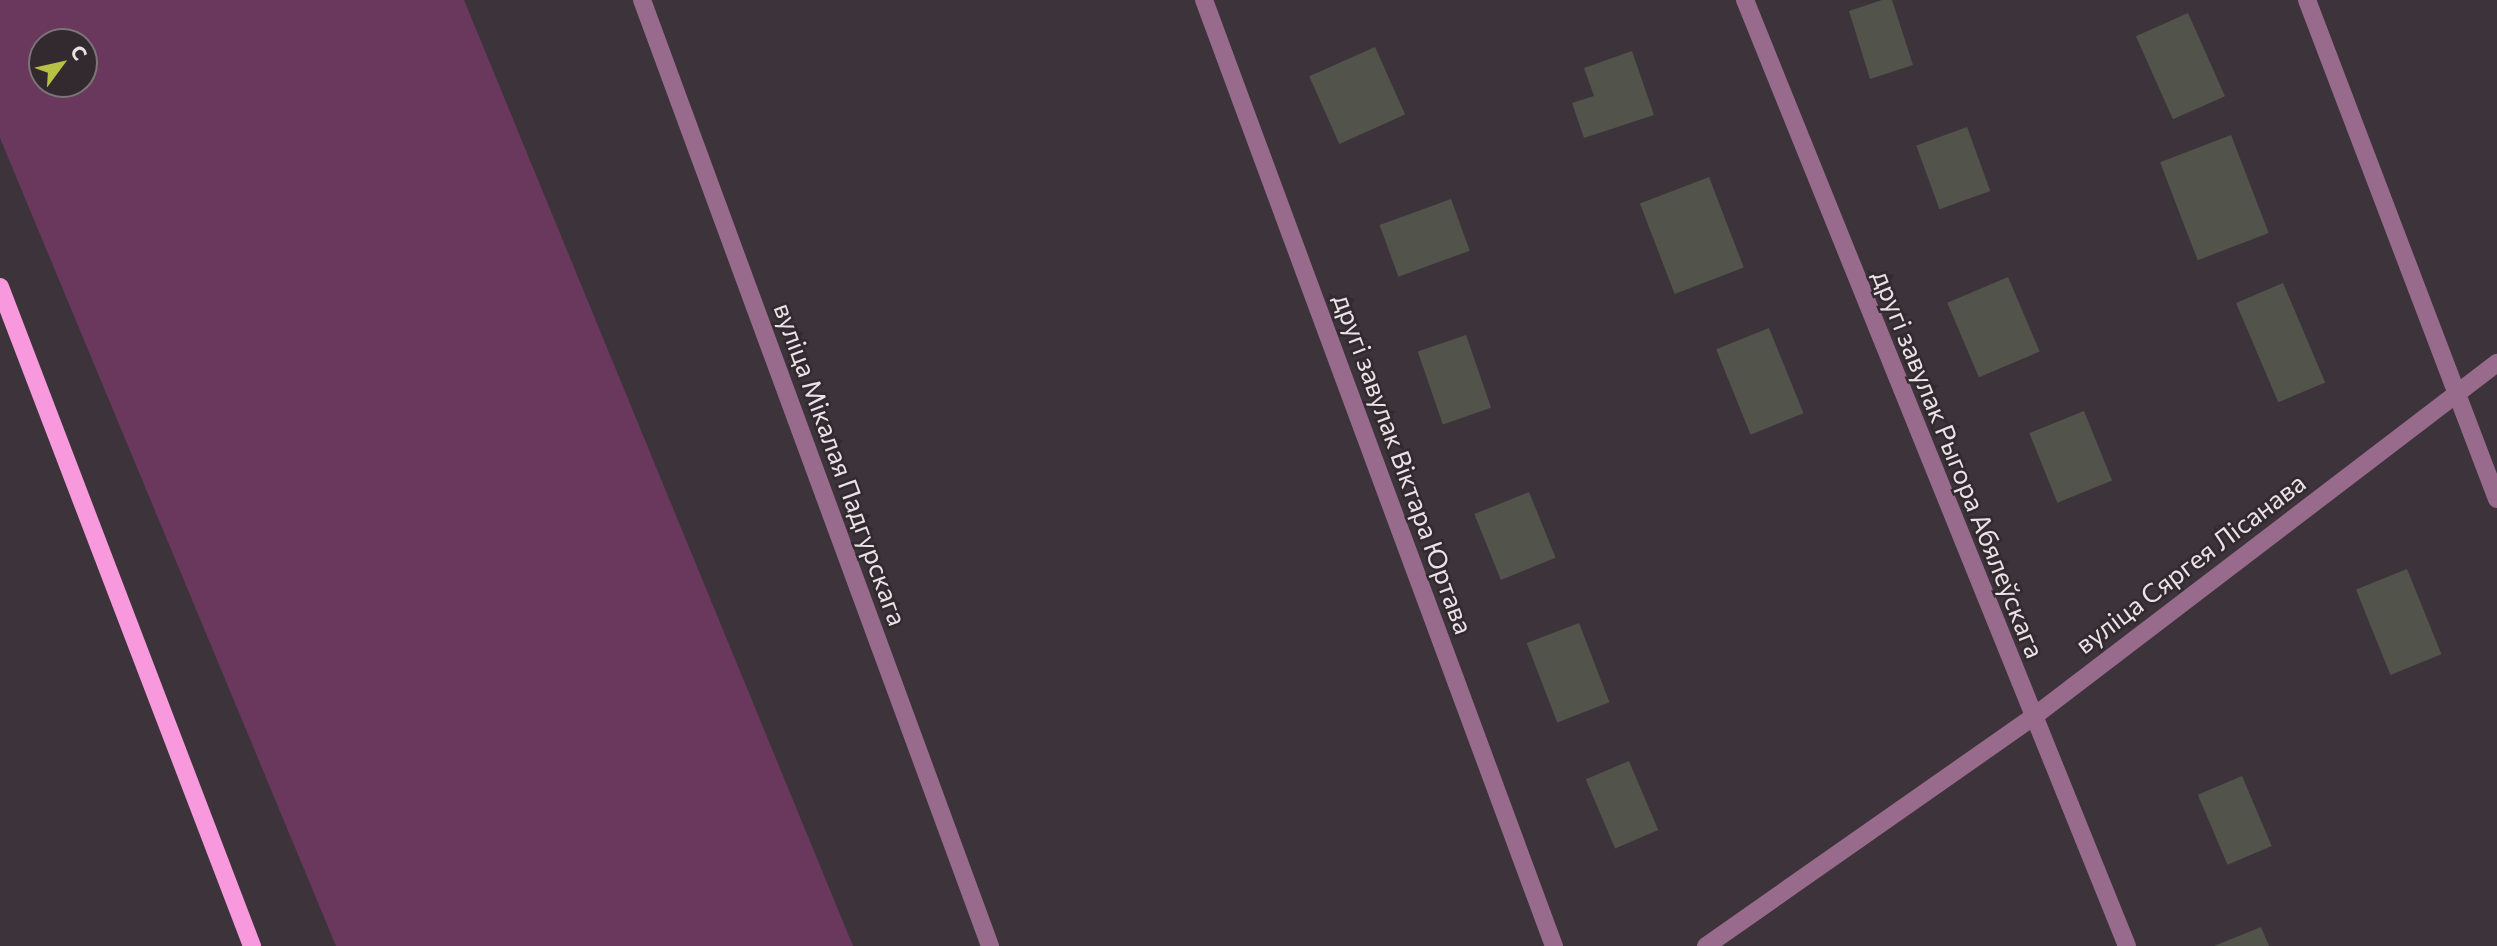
<!DOCTYPE html>
<meta charset="utf-8">
<style>
body{margin:0}
#map{position:relative;width:2497px;height:946px;overflow:hidden;background:#3c343a;font-family:Commissioner,sans-serif}
div>[style]{position:absolute}
.green>*{inset:0;background:#69385c}
.building>*{inset:0;background:#52534a;transform-origin:0 0}
.minor>*{height:18px;margin:-9px;padding:0 9px;transform-origin:9px;border-radius:9px;background:#986a8b}
.major>*{height:18px;margin:-9px;padding:0 9px;transform-origin:9px;border-radius:9px;background:#f899de}
span{translate:-50% -50%;white-space:nowrap;text-align:center;line-height:1.15;-webkit-text-stroke:5px #322a2f;paint-order:stroke}
.street-label{font-size:26px;color:#e9e3e7}
.north{position:absolute;left:28px;top:28px;width:70px;height:70px;box-sizing:border-box;background:#322a2f;border:2px solid #7b7479;border-radius:50%;rotate:57deg;font-size:19px;font-weight:700;line-height:28px;text-align:center;color:#e9e3e7}
.north::after{content:'';display:block;margin:auto;width:24px;height:32px;background:#b9c046;clip-path:polygon(50% 0,100% 100%,50% 72%,0 100%)}
</style>
<div id="map">
<div class="green">
<i style="clip-path:polygon(evenodd,0 0,464px 0,853px 946px,336px 946px,0 138px,0 0,42px 42px,84px 42px,84px 84px,42px 84px,42px 42px)"></i>
</div>
<div class="building">
<i style="clip-path:polygon(1882px 0,1892px 0,1913px 65px,1870px 79px,1849px 11px)"></i>
<i style="left:2188px;top:13px;width:91px;height:57px;rotate:66deg"></i>
<i style="left:1375px;top:47px;width:74px;height:72px;rotate:66deg"></i>
<i style="clip-path:polygon(1632px 51px,1654px 115px,1584px 138px,1572px 103px,1594px 96px,1584px 68px)"></i>
<i style="left:1967px;top:127px;width:68px;height:54px;rotate:70deg"></i>
<i style="left:2231px;top:135px;width:105px;height:76px;rotate:69deg"></i>
<i style="left:1709px;top:177px;width:97px;height:74px;rotate:69deg"></i>
<i style="left:1451px;top:199px;width:55px;height:76px;rotate:70deg"></i>
<i style="left:2008px;top:277px;width:81px;height:66px;rotate:67deg"></i>
<i style="left:2283px;top:283px;width:108px;height:51px;rotate:67deg"></i>
<i style="left:1769px;top:328px;width:92px;height:57px;rotate:68deg"></i>
<i style="left:1466px;top:335px;width:77px;height:51px;rotate:71deg"></i>
<i style="left:2084px;top:411px;width:75px;height:59px;rotate:68deg"></i>
<i style="left:1529px;top:492px;width:71px;height:59px;rotate:68deg"></i>
<i style="left:2407px;top:569px;width:92px;height:55px;rotate:68deg"></i>
<i style="left:1579px;top:623px;width:85px;height:56px;rotate:69deg"></i>
<i style="left:1629px;top:761px;width:75px;height:47px;rotate:67deg"></i>
<i style="left:2242px;top:776px;width:76px;height:48px;rotate:67deg"></i>
<i style="clip-path:polygon(2261px 927px,2269px 946px,2214px 946px)"></i>
</div>
<div class="minor">
<i style="left:642px;top:0;width:1008px;rotate:69.8deg"></i>
<i style="left:1204px;top:0;width:1009px;rotate:69.7deg"></i>
<i style="left:1745px;top:0;width:1020px;rotate:68.01deg"></i>
<i style="left:2307px;top:0;width:534px;rotate:69.16deg"></i>
<i style="left:1706px;top:946px;width:399px;rotate:-35deg"></i>
<i style="left:2033px;top:717px;width:584px;rotate:-37.34deg"></i>
</div>
<div class="major">
<i style="left:0;top:287px;width:706px;rotate:69.07deg"></i>
</div>
<div class="street-label">
<span style="left:841px;top:464px;rotate:70deg">вуліца Мікалая Падгурскага</span>
<span style="left:1404px;top:464px;rotate:70deg">другі завулак Віктара Юртава</span>
<span style="left:1959px;top:464px;rotate:68deg">другі завулак Рыгора Абялеўскага</span>
<span style="left:2190px;top:563px;rotate:-37deg">вуліца Сяргея Лісанава</span>
</div>
<div class="north">С</div>
</div>
